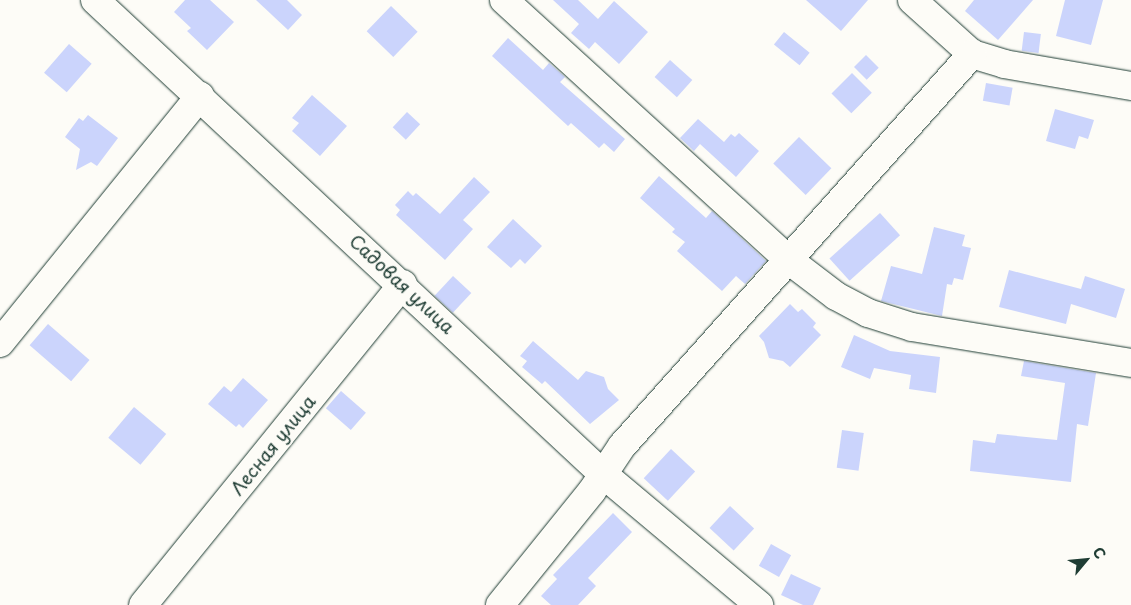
<!DOCTYPE html>
<meta charset="utf-8">
<style>
body{margin:0}
#map{position:relative;width:1131px;height:605px;overflow:hidden;background:#fdfcf7;font-family:"Playpen Sans",sans-serif}
div>[style]{position:absolute}
.building>*{inset:0;background:#cbd4fc;transform-origin:0 0}
.roads{filter:drop-shadow(0 0 1px #1f3d34) drop-shadow(0 0 1px #1f3d34)}
.minor>*{height:28px;margin:-14px;padding:0 14px;transform-origin:14px;border-radius:14px;background:#fdfcf7}
span{translate:-50% -50%;white-space:nowrap;text-align:center;line-height:1.15;-webkit-text-stroke:4px #fdfcf7;paint-order:stroke}
.street-label{font-size:18px;color:#1f3d34}
.north{position:absolute;left:1061px;top:535px;width:50px;height:50px;-webkit-text-stroke:4px #fdfcf7;paint-order:stroke;rotate:62deg;font-size:14px;font-weight:700;line-height:20px;text-align:center;color:#1f3d34}
.north::after{content:'';display:block;margin:auto;width:18px;height:22px;background:#1f3d34;clip-path:polygon(50% 0,100% 100%,50% 72%,0 100%)}
</style>
<div id="map">
<div class="building">
<i style="clip-path:polygon(185px 0,210px 0,234px 22px,207px 50px,187px 31px,191px 28px,174px 12px)"></i>
<i style="clip-path:polygon(256px 0,287px 0,302px 15px,288px 30px)"></i>
<i style="clip-path:polygon(553px 0,578px 0,598px 19px,614px 1px,648px 32px,619px 64px,595px 42px,589px 49px,571px 33px,579px 24px)"></i>
<i style="clip-path:polygon(806px 0,868px 0,841px 31px)"></i>
<i style="clip-path:polygon(974px 0,1033px 0,998px 40px,965px 11px)"></i>
<i style="clip-path:polygon(1065px 0,1103px 0,1091px 45px,1056px 36px)"></i>
<i style="left:391px;top:6px;width:37px;height:35px;rotate:44deg"></i>
<i style="left:784px;top:32px;width:33px;height:16px;rotate:39deg"></i>
<i style="left:1024px;top:32px;width:17px;height:19px;rotate:7deg"></i>
<i style="clip-path:polygon(508px 38px,543px 70px,549px 63px,565px 77px,560px 82px,625px 139px,614px 152px,604px 143px,599px 148px,571px 123px,568px 126px,492px 56px)"></i>
<i style="left:69px;top:44px;width:30px;height:38px;rotate:41deg"></i>
<i style="left:866px;top:55px;width:18px;height:17px;rotate:45deg"></i>
<i style="left:670px;top:60px;width:30px;height:23px;rotate:42deg"></i>
<i style="left:852px;top:73px;width:28px;height:29px;rotate:45deg"></i>
<i style="left:986px;top:83px;width:27px;height:18px;rotate:10deg"></i>
<i style="clip-path:polygon(312px 95px,347px 126px,320px 156px,292px 131px,299px 123px,292px 118px)"></i>
<i style="clip-path:polygon(1055px 109px,1094px 120px,1088px 139px,1079px 136px,1075px 149px,1046px 141px)"></i>
<i style="left:407px;top:112px;width:18px;height:21px;rotate:43deg"></i>
<i style="clip-path:polygon(88px 115px,118px 138px,97px 166px,91px 162px,76px 170px,80px 149px,65px 137px,79px 118px,83px 121px)"></i>
<i style="clip-path:polygon(698px 119px,724px 142px,731px 134px,735px 137px,739px 133px,759px 151px,736px 177px,700px 144px,694px 151px,680px 138px)"></i>
<i style="left:799px;top:137px;width:45px;height:37px;rotate:44deg"></i>
<i style="clip-path:polygon(659px 176px,706px 218px,712px 211px,766px 261px,745px 284px,736px 276px,722px 291px,677px 251px,685px 242px,672px 232px,675px 229px,640px 198px)"></i>
<i style="clip-path:polygon(474px 177px,490px 192px,463px 220px,473px 229px,445px 260px,396px 215px,400px 210px,395px 205px,408px 191px,413px 196px,416px 193px,440px 214px)"></i>
<i style="left:880px;top:213px;width:30px;height:68px;rotate:48deg"></i>
<i style="clip-path:polygon(513px 219px,542px 246px,525px 264px,520px 259px,511px 268px,487px 247px)"></i>
<i style="clip-path:polygon(934px 227px,965px 235px,962px 246px,971px 248px,963px 280px,954px 278px,952px 285px,947px 284px,942px 316px,881px 301px,891px 266px,922px 274px)"></i>
<i style="clip-path:polygon(1009px 270px,1081px 289px,1085px 276px,1125px 289px,1116px 318px,1071px 304px,1066px 324px,999px 307px)"></i>
<i style="left:453px;top:276px;width:25px;height:27px;rotate:43deg"></i>
<i style="clip-path:polygon(790px 304px,798px 312px,802px 309px,816px 323px,813px 327px,821px 335px,790px 367px,783px 361px,769px 358px,764px 342px,759px 336px)"></i>
<i style="left:48px;top:324px;width:55px;height:28px;rotate:41deg"></i>
<i style="clip-path:polygon(854px 335px,890px 351px,940px 357px,936px 393px,909px 389px,911px 375px,874px 368px,870px 379px,841px 367px)"></i>
<i style="clip-path:polygon(533px 341px,578px 380px,586px 371px,604px 377px,608px 389px,619px 400px,590px 424px,545px 381px,542px 384px,522px 367px,527px 361px,520px 356px)"></i>
<i style="clip-path:polygon(1024px 361px,1096px 373px,1088px 426px,1077px 424px,1071px 482px,970px 471px,973px 440px,995px 443px,997px 434px,1057px 440px,1065px 383px,1021px 376px)"></i>
<i style="clip-path:polygon(243px 378px,268px 400px,243px 428px,239px 424px,236px 427px,208px 404px,224px 386px,231px 392px)"></i>
<i style="left:341px;top:391px;width:33px;height:23px;rotate:41deg"></i>
<i style="left:134px;top:407px;width:42px;height:40px;rotate:40deg"></i>
<i style="left:842px;top:430px;width:22px;height:38px;rotate:8deg"></i>
<i style="left:671px;top:449px;width:33px;height:40px;rotate:43deg"></i>
<i style="left:730px;top:506px;width:33px;height:30px;rotate:43deg"></i>
<i style="clip-path:polygon(613px 513px,632px 532px,588px 578px,596px 586px,578px 605px,551px 605px,541px 596px,557px 579px,553px 575px)"></i>
<i style="left:771px;top:544px;width:23px;height:25px;rotate:29deg"></i>
<i style="clip-path:polygon(791px 574px,821px 588px,813px 605px,803px 605px,781px 595px)"></i>
</div>
<div class="roads">
<div class="minor">
<i style="left:95px;top:0;width:695px;rotate:43.02deg"></i>
<i style="left:603px;top:474px;width:204px;rotate:40deg"></i>
<i style="left:504px;top:0;width:387px;rotate:42.4deg"></i>
<i style="left:790px;top:261px;width:58px;rotate:37.3deg"></i>
<i style="left:836px;top:296px;width:36px;rotate:28deg"></i>
<i style="left:868px;top:313px;width:46px;rotate:17.7deg"></i>
<i style="left:912px;top:327px;width:222px;rotate:9.3deg"></i>
<i style="left:912px;top:0;width:81px;rotate:42deg"></i>
<i style="left:972px;top:54px;width:34px;rotate:17deg"></i>
<i style="left:1004px;top:64px;width:129px;rotate:9.8deg"></i>
<i style="left:0;top:343px;width:318px;rotate:-51deg"></i>
<i style="left:143px;top:605px;width:413px;rotate:-51deg"></i>
<i style="left:500px;top:605px;width:146px;rotate:-51.1deg"></i>
<i style="left:592px;top:491px;width:54px;rotate:-56.3deg"></i>
<i style="left:622px;top:446px;width:526px;rotate:-48.24deg"></i>
</div>
</div>
<div class="street-label">
<span style="left:402px;top:284px;rotate:43deg">Садовая улица</span>
<span style="left:273px;top:445px;rotate:-51deg">Лесная улица</span>
</div>
<div class="north">С</div>
</div>
